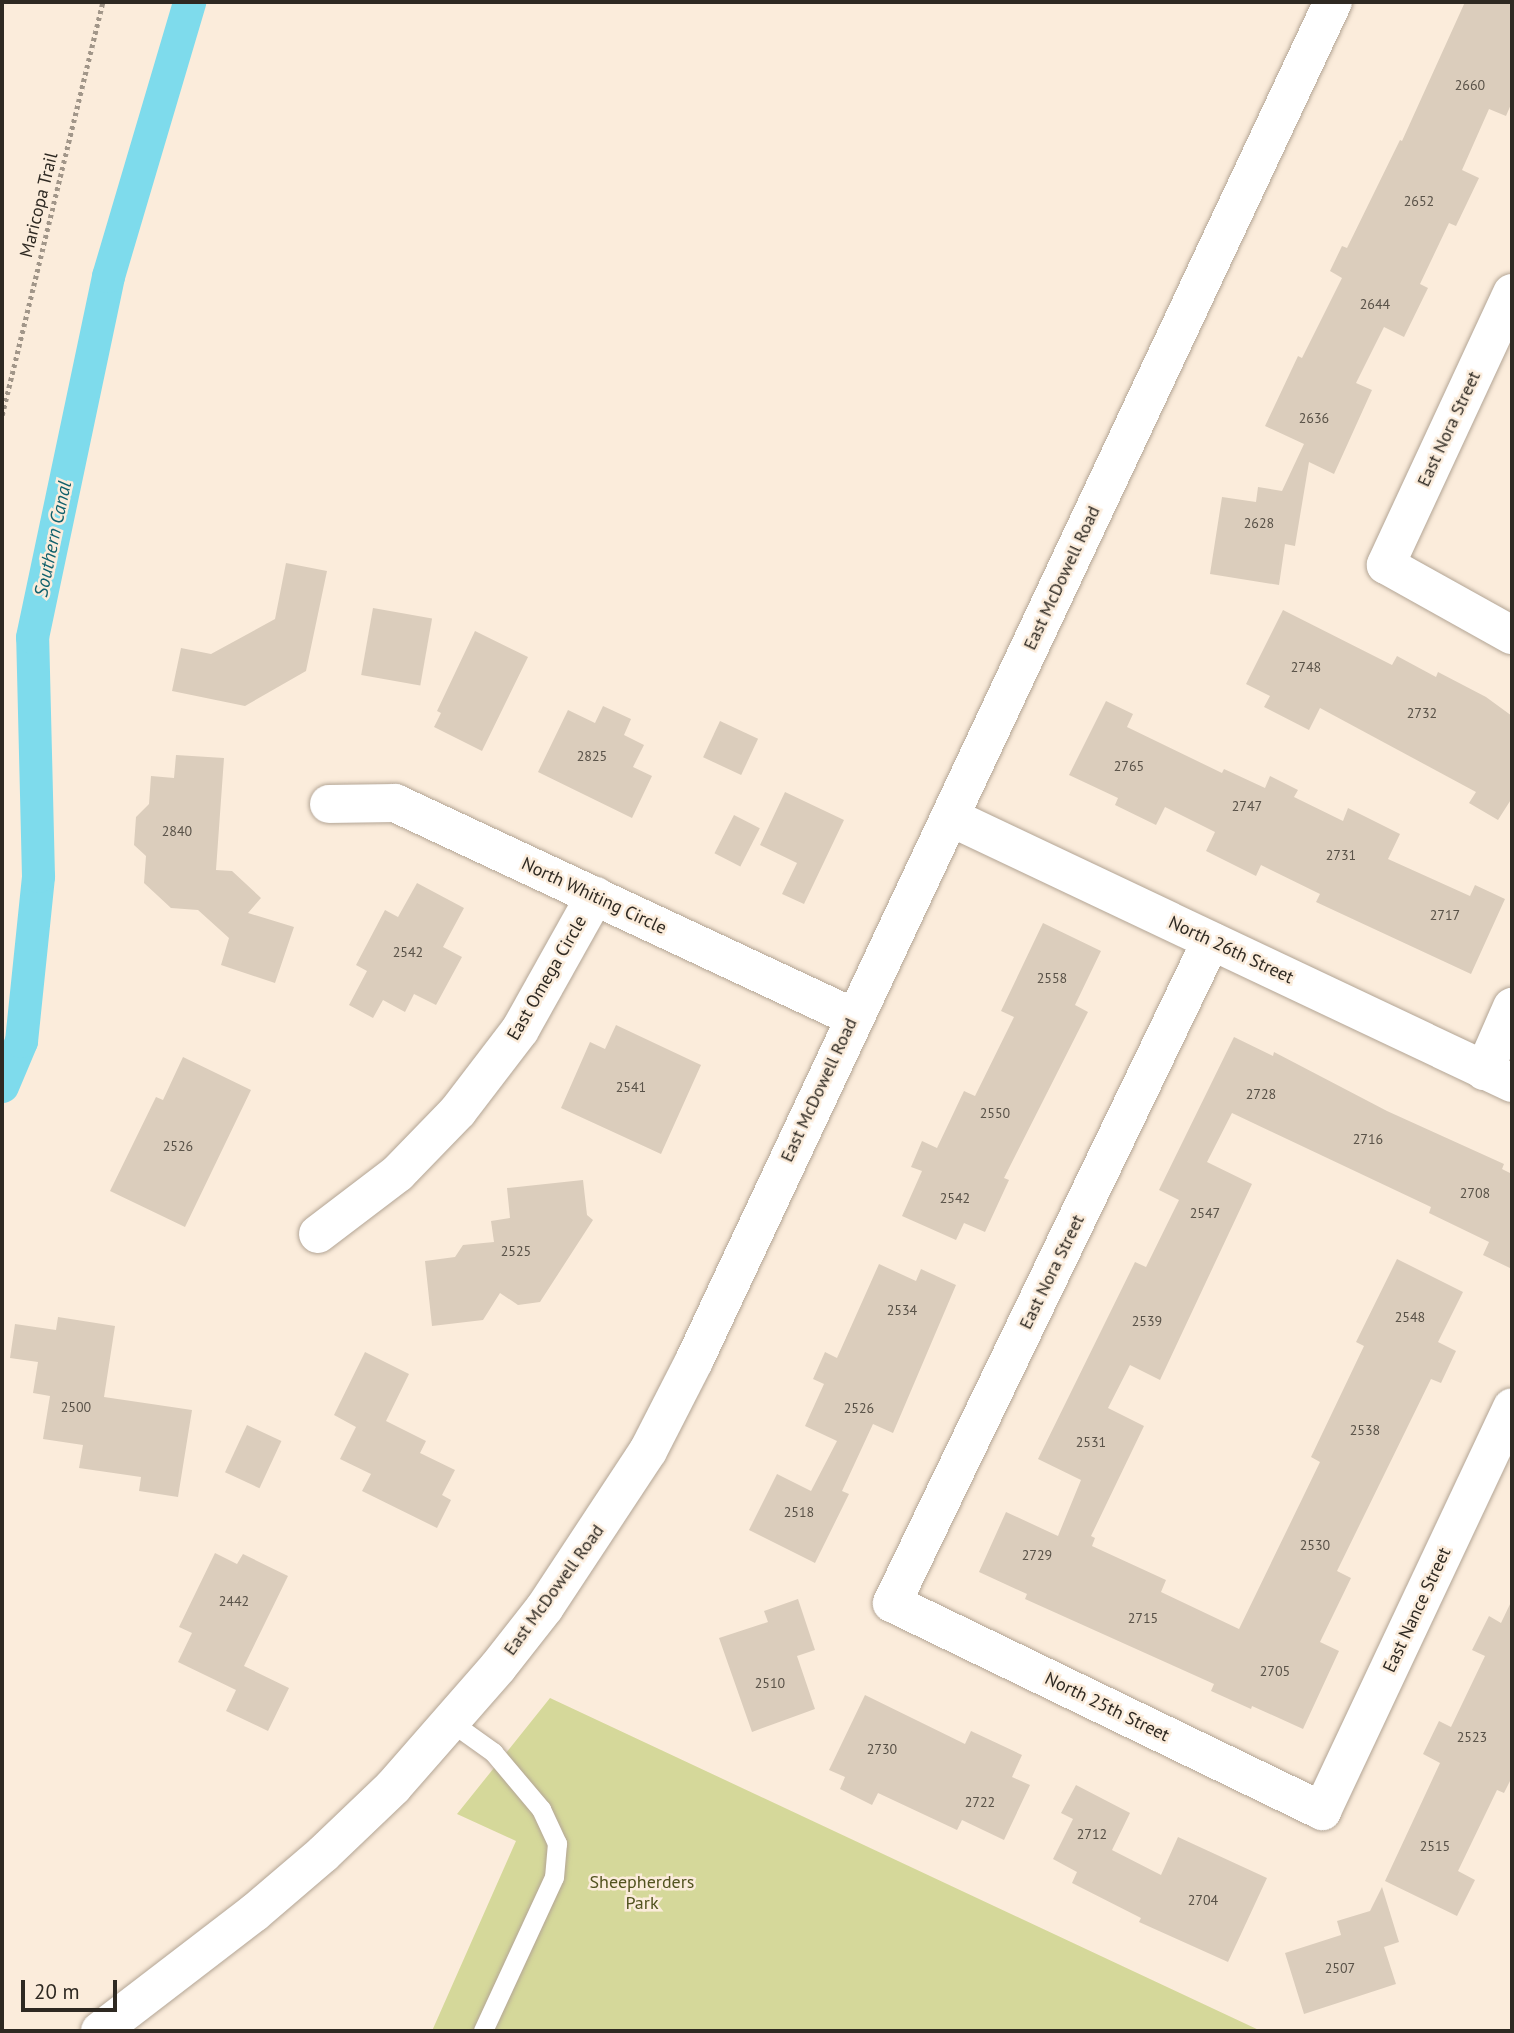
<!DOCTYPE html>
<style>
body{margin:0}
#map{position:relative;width:1514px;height:2033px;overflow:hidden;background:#fbecdb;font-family:"PT Sans",sans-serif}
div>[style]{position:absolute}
.green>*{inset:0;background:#d5d89a}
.canal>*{height:33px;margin:-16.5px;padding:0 16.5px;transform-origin:16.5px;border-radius:16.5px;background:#7edbec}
.building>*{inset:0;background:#dbcdbc;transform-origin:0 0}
.path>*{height:4.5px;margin-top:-2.25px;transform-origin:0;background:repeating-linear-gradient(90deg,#a19689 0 3.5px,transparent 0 7px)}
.roads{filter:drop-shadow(0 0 2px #b3a595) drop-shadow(0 0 2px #b3a595)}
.lane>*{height:19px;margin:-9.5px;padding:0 9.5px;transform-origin:9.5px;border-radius:9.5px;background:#fff}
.street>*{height:38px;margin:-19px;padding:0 19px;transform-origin:19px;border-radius:19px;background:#fff}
.secondary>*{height:38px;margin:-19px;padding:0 19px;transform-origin:19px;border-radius:19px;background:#fff}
span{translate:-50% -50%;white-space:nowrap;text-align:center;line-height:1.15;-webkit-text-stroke:5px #fbecdb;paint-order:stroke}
.number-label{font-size:14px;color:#595248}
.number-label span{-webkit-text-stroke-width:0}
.street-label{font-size:18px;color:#2e2922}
.park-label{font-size:18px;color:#52531f}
.water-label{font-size:19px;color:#10606c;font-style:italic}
.frame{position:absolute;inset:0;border:4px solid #2e2922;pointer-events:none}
.scale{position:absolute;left:21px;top:1980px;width:96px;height:32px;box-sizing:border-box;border:4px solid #2e2922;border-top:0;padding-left:9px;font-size:21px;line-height:24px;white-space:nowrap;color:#2e2922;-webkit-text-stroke:5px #fbecdb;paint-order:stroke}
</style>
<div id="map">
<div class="green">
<i style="clip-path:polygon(550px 1698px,1261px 2031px,432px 2031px,516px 1841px,457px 1814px)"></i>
</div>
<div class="canal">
<i style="left:2px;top:1086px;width:49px;rotate:-67.1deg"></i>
<i style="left:21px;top:1041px;width:166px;rotate:-84.1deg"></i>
<i style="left:38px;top:876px;width:239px;rotate:-91.4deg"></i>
<i style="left:32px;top:637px;width:369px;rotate:-78.1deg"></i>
<i style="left:108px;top:276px;width:286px;rotate:-73.5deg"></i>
</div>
<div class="building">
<i style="clip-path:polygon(1465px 2px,1512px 2px,1512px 102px,1506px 116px,1489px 109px,1462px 170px,1479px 178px,1456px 226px,1449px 223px,1420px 284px,1428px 288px,1404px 337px,1384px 327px,1356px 383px,1372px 390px,1334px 474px,1309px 462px,1295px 546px,1285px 544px,1279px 585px,1210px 574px,1222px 497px,1256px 502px,1258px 487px,1282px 491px,1304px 444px,1265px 426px,1298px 356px,1302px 358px,1342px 278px,1330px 271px,1342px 246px,1347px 248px,1400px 140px,1402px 141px)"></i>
<i style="clip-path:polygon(286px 563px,327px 571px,306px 671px,245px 706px,172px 691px,181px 648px,211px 654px,275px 619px)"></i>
<i style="left:373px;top:608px;width:60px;height:68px;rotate:10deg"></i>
<i style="clip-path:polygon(1283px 610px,1392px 665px,1397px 656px,1436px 677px,1438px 672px,1486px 697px,1512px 716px,1512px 798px,1498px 820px,1469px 803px,1476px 792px,1320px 708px,1309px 730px,1264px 707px,1270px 696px,1246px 684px)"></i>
<i style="clip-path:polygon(475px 631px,528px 657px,482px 751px,434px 727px,441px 713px,437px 711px)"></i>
<i style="clip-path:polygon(1106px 701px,1133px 714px,1127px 727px,1222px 773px,1224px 769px,1265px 788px,1270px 776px,1298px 790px,1294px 797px,1343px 821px,1348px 808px,1400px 834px,1388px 859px,1470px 896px,1475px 885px,1505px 899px,1471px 974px,1316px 902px,1320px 894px,1261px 865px,1256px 876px,1206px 851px,1215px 832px,1165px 807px,1156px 825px,1115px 805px,1118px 798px,1069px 775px)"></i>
<i style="clip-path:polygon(603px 706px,631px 719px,624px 735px,644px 745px,633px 767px,652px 776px,632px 818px,538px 772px,568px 710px,595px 723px)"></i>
<i style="left:720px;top:721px;width:42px;height:40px;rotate:25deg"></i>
<i style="clip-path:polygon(176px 755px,224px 758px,216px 870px,232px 871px,261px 898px,248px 913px,294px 927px,275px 983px,221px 965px,229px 938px,198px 910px,171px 908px,144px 883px,146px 856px,134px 845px,136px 817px,149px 804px,151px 776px,174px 778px)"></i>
<i style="clip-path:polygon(785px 792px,844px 820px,804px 904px,782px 894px,797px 863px,760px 845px)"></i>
<i style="left:734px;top:815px;width:29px;height:43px;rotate:27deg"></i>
<i style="clip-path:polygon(417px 883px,464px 908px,443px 947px,462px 957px,436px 1005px,414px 994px,405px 1012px,383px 1000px,373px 1018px,349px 1005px,367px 971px,356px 965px,385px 910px,398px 917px)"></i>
<i style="clip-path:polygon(1043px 923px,1101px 951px,1075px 1005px,1088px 1012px,1004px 1178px,1009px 1180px,985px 1232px,964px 1223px,956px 1240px,902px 1216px,922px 1171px,911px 1167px,922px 1141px,937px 1148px,964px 1091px,975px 1096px,1014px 1017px,1001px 1011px)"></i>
<i style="clip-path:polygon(616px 1025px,701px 1065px,661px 1154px,561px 1108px,590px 1042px,605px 1049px)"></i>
<i style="clip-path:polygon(1234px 1037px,1273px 1056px,1274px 1052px,1387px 1111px,1504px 1164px,1502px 1169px,1512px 1174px,1512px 1269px,1483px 1255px,1489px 1242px,1429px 1213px,1431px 1207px,1232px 1113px,1207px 1162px,1252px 1184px,1160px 1380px,1130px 1365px,1108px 1408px,1144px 1426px,1091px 1536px,1095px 1538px,1092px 1546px,1166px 1580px,1161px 1592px,1239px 1629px,1320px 1462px,1311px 1457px,1364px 1346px,1356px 1342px,1397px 1259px,1463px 1292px,1438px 1342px,1456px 1351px,1441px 1383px,1431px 1379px,1337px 1571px,1351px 1578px,1320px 1642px,1339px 1651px,1303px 1729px,1252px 1706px,1251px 1709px,1211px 1691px,1214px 1684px,1025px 1599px,1027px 1594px,979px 1572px,1006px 1512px,1058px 1536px,1081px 1480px,1038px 1459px,1135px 1262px,1146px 1267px,1179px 1200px,1159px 1190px)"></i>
<i style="clip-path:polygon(183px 1057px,251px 1090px,185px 1227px,110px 1191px,156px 1097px,163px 1100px)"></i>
<i style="clip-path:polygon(583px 1180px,587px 1215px,593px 1220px,540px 1302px,518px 1305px,500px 1293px,483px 1320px,432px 1326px,425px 1261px,455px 1257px,463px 1245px,494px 1242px,491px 1221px,510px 1218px,507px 1188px)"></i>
<i style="clip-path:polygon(879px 1264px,916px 1281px,921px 1269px,956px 1285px,893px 1433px,873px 1424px,842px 1491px,849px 1494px,815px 1563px,749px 1530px,777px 1474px,811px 1491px,837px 1441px,805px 1426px,824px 1384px,813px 1379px,825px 1352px,837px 1358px)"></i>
<i style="clip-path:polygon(58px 1317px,115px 1326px,104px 1397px,192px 1410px,178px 1497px,139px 1491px,141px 1477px,79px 1468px,83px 1445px,43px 1439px,50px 1396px,33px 1393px,38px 1362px,10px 1358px,15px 1324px,56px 1330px)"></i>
<i style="clip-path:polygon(365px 1352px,409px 1374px,386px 1421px,426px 1441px,420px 1453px,455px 1470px,442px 1495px,451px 1500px,437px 1528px,362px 1491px,371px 1474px,340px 1459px,356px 1427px,334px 1415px)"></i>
<i style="left:247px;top:1425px;width:38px;height:52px;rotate:25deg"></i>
<i style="clip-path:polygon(215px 1553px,237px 1564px,243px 1554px,288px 1576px,244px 1666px,289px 1688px,268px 1731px,226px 1711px,236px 1690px,178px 1662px,192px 1633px,179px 1627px)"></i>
<i style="clip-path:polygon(798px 1599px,815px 1650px,797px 1656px,815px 1709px,752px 1732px,719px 1638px,768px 1622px,764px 1611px)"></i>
<i style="clip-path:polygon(1512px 1600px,1512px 1777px,1504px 1793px,1497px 1790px,1458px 1871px,1475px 1880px,1457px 1916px,1385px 1881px,1440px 1763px,1423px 1754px,1439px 1721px,1451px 1727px,1485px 1656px,1472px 1650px,1489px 1616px,1501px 1623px)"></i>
<i style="clip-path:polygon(865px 1695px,965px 1744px,971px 1731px,1022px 1755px,1012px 1777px,1030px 1785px,1004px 1840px,962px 1820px,957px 1830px,878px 1793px,872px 1805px,840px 1789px,845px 1777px,829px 1770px)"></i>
<i style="clip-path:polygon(1076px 1785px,1130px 1813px,1112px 1850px,1161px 1875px,1178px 1837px,1267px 1878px,1228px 1962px,1139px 1922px,1141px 1918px,1072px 1883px,1077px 1872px,1053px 1859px,1073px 1819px,1061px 1813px)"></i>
<i style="clip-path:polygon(1382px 1887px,1399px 1942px,1384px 1947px,1396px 1984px,1304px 2014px,1285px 1953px,1341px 1935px,1337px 1921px,1370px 1911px)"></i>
</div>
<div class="path">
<i style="left:2px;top:415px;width:425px;rotate:-76.3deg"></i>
</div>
<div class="roads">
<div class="lane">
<i style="left:451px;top:1722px;width:52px;rotate:35.5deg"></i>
<i style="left:493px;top:1752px;width:75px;rotate:49.9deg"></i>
<i style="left:541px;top:1809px;width:38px;rotate:65deg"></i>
<i style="left:557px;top:1843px;width:34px;rotate:95deg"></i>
<i style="left:554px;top:1877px;width:170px;rotate:114.8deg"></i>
</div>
<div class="street">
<i style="left:1512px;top:293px;width:300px;rotate:114.9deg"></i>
<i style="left:1386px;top:565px;width:144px;rotate:29.1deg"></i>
<i style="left:329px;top:804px;width:66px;rotate:-0.9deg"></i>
<i style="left:395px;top:803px;width:506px;rotate:25.04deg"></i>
<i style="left:950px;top:817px;width:622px;rotate:25.33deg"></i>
<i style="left:1211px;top:941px;width:735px;rotate:115.73deg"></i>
<i style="left:892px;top:1603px;width:478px;rotate:25.8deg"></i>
<i style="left:1322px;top:1811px;width:446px;rotate:-64.8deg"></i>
<i style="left:1484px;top:1071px;width:70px;rotate:-66.4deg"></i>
<i style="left:318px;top:1234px;width:101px;rotate:-37.3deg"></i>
<i style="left:398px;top:1173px;width:86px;rotate:-45.9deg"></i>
<i style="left:458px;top:1111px;width:102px;rotate:-52.6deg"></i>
<i style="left:520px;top:1030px;width:154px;rotate:-60.8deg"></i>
</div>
<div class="secondary">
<i style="left:100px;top:2031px;width:194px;rotate:-37.5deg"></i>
<i style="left:254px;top:1913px;width:91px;rotate:-40.5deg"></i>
<i style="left:323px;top:1854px;width:97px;rotate:-43.7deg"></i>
<i style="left:393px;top:1787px;width:159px;rotate:-48.8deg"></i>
<i style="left:498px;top:1667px;width:76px;rotate:-51.9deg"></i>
<i style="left:545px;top:1607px;width:187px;rotate:-56.6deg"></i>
<i style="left:648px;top:1451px;width:101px;rotate:-62.9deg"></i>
<i style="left:694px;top:1361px;width:1502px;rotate:-64.82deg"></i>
</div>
</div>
<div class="number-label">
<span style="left:1470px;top:85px">2660</span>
<span style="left:1419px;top:201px">2652</span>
<span style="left:1375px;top:304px">2644</span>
<span style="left:1314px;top:418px">2636</span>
<span style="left:1259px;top:523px">2628</span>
<span style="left:1306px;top:667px">2748</span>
<span style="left:1422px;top:713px">2732</span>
<span style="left:592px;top:756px">2825</span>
<span style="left:1129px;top:766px">2765</span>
<span style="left:1247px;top:806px">2747</span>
<span style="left:177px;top:831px">2840</span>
<span style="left:1341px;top:855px">2731</span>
<span style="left:1445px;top:915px">2717</span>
<span style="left:408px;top:952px">2542</span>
<span style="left:1052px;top:978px">2558</span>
<span style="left:631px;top:1087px">2541</span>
<span style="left:1261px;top:1094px">2728</span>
<span style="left:995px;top:1113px">2550</span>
<span style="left:1368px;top:1139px">2716</span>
<span style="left:178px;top:1146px">2526</span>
<span style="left:1475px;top:1193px">2708</span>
<span style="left:955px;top:1198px">2542</span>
<span style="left:1205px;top:1213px">2547</span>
<span style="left:516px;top:1251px">2525</span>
<span style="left:902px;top:1310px">2534</span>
<span style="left:1410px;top:1317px">2548</span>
<span style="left:1147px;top:1321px">2539</span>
<span style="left:76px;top:1407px">2500</span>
<span style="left:859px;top:1408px">2526</span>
<span style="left:1365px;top:1430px">2538</span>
<span style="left:1091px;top:1442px">2531</span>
<span style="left:799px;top:1512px">2518</span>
<span style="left:1315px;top:1545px">2530</span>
<span style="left:1037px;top:1555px">2729</span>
<span style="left:234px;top:1601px">2442</span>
<span style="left:1143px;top:1618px">2715</span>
<span style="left:1275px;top:1671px">2705</span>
<span style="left:770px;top:1683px">2510</span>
<span style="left:1472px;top:1737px">2523</span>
<span style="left:882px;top:1749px">2730</span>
<span style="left:980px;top:1802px">2722</span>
<span style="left:1092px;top:1834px">2712</span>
<span style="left:1435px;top:1846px">2515</span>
<span style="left:1203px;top:1900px">2704</span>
<span style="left:1340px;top:1968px">2507</span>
</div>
<div class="street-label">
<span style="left:39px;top:205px;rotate:-76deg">Maricopa Trail</span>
<span style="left:1449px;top:429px;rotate:-65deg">East Nora Street</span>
<span style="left:1062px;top:578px;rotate:-65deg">East McDowell Road</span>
<span style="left:594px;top:896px;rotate:25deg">North Whiting Circle</span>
<span style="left:1231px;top:950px;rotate:25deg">North 26th Street</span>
<span style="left:547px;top:978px;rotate:-60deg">East Omega Circle</span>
<span style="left:819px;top:1090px;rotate:-65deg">East McDowell Road</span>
<span style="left:1052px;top:1272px;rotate:-64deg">East Nora Street</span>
<span style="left:554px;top:1590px;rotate:-54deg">East McDowell Road</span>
<span style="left:1417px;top:1610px;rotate:-65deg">East Nance Street</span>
<span style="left:1107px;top:1707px;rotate:26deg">North 25th Street</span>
</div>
<div class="park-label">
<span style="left:642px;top:1893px">Sheepherders<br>Park</span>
</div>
<div class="water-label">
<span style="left:53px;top:539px;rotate:-78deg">Southern Canal</span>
</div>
<div class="frame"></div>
<div class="scale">20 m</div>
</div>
